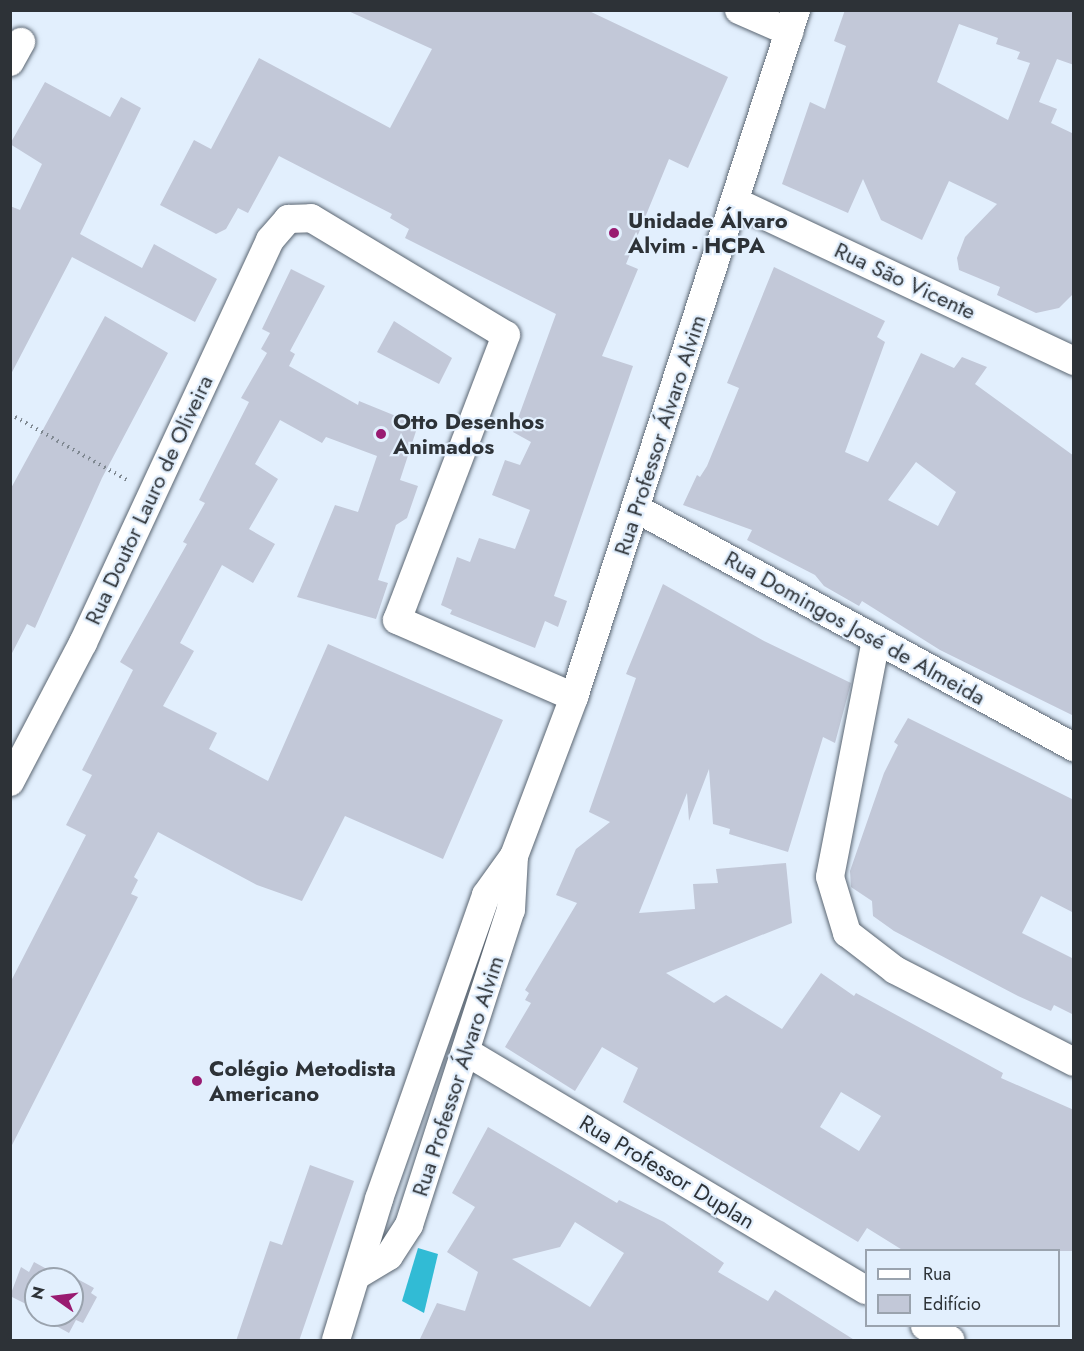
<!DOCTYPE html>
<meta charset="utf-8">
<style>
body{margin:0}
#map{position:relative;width:1084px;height:1351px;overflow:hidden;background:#e2effd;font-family:Jost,sans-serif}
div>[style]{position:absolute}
.water>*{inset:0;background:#31bbd5}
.building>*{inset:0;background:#c2c8d8}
.path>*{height:4px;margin-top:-2px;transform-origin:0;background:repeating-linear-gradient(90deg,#7f8891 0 1.5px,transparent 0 6px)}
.roads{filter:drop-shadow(0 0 2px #5b6672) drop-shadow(0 0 2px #5b6672)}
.street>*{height:28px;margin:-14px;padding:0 14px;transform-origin:14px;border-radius:14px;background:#fff}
.dots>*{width:16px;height:16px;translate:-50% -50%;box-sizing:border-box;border:3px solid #e2effd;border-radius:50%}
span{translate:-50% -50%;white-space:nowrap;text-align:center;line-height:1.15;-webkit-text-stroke:4.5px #e2effd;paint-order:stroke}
.poi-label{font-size:22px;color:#2d3237;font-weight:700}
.left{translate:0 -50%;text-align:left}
.street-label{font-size:22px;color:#2d3237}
.frame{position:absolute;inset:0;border:12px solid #2d3237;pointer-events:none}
.legend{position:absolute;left:865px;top:1249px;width:195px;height:78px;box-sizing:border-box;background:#e2effd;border:2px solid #9aa3ae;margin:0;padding:8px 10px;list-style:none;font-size:18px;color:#2d3237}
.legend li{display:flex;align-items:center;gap:12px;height:30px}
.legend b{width:30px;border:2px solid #9aa3ae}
.north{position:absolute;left:24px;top:1267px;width:60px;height:60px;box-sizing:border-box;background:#e2effd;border:2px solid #9aa3ae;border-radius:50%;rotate:284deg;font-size:16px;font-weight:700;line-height:24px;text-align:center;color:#2d3237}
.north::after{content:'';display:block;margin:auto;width:21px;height:27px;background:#991b71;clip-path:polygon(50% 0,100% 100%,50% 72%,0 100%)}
</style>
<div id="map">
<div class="water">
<i style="clip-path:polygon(418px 1248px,438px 1254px,424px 1313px,402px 1301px)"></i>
</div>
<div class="building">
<i style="clip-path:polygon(346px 10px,587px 10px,728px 77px,688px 168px,669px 159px,626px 264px,638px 269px,602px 356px,633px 366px,554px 596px,567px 601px,558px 627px,545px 621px,535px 648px,450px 614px,452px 610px,441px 605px,457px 557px,470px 562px,479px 538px,515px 549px,530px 510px,492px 495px,505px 460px,520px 465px,531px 442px,513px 432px,556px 314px,405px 238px,409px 229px,390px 218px,392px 214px,279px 156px,248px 213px,238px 208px,226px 229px,216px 234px,160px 205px,194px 140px,211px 149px,259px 58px,390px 128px,432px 49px)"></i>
<i style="clip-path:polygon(evenodd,845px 10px,1074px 10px,1074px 65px,1057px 59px,1039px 102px,1057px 109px,1051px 123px,1074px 134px,1074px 293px,1059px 308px,1036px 313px,997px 295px,1000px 287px,959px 270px,957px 258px,965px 237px,997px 204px,949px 181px,922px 240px,881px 220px,863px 179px,848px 213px,782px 184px,810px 102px,825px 109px,846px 46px,834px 41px,845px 10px,959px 24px,998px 38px,996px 44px,1020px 52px,1017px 59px,1030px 63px,1008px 120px,937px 82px,959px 24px)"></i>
<i style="clip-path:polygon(45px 82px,110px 117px,121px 97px,141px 108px,80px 234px,142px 268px,154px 244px,217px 279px,195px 322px,72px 257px,10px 376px,10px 206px,20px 210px,42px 164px,10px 144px)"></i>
<i style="clip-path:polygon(evenodd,774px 267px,885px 321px,877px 337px,885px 342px,845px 452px,868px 462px,921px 353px,954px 368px,962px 357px,987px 367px,975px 384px,1074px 456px,1074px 716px,940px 650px,862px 601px,859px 606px,824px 586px,815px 575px,747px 540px,752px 530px,683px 505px,697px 475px,700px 477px,707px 466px,739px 388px,727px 383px,774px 267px,916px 462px,956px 492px,938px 526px,888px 500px,916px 462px)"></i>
<i style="clip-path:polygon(291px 269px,325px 286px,290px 351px,295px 354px,289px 366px,358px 405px,359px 401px,418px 425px,400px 480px,418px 486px,407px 518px,396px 525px,378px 580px,388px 583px,376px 619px,297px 597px,335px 505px,358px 512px,377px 456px,326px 437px,322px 443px,280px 420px,255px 464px,278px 479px,249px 529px,275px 544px,253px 583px,222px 565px,180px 643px,194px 651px,163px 706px,217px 733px,209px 749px,268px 781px,328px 644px,503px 720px,443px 859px,345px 816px,302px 901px,257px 885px,158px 832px,134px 877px,138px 880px,131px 894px,138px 897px,10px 1149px,10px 983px,86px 835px,66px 825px,92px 775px,82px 770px,133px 670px,120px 662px,187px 544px,183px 542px,205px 503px,199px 500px,249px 402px,241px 398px,267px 353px,261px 349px,270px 333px,262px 329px)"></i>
<i style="clip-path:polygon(105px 316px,168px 353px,102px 478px,35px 628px,27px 624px,10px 657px,10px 490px)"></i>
<i style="clip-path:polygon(394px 321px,452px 358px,439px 384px,377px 352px)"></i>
<i style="clip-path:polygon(evenodd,663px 584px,764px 641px,851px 683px,835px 743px,823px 737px,788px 852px,729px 834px,730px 829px,713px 824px,709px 769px,689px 821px,687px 793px,639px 913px,695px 909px,693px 884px,718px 883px,716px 869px,786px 863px,792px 923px,666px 973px,714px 1003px,726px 995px,782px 1029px,821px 973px,854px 996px,856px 993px,1003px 1073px,1001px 1078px,1074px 1110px,1074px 1251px,904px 1251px,867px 1228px,858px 1242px,623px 1102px,638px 1068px,602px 1047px,575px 1091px,505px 1047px,531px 1003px,525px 1000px,529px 993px,525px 990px,577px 903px,556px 895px,576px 849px,610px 822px,589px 812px,636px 678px,626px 674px,663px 584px,841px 1092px,881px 1116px,859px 1151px,820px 1127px,841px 1092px)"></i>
<i style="clip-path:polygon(908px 718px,1074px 800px,1074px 913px,1041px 896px,1022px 933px,1074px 959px,1074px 1015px,1054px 1005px,1051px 1011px,1018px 996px,894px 931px,873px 916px,872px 901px,851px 887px,850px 871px,884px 773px,898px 745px,894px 742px)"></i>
<i style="clip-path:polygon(evenodd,488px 1127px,617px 1203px,619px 1200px,664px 1222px,724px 1263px,718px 1272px,768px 1301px,775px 1290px,856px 1341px,419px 1341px,437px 1303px,465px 1311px,478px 1272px,447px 1252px,475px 1207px,452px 1193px,488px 1127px,575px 1222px,624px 1253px,590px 1307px,512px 1259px,560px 1247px,575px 1222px)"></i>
<i style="clip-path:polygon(310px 1165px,354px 1181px,299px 1341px,236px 1341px,270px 1241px,282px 1245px)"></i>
<i style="clip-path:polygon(34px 1262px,65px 1279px,36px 1279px,36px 1309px,10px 1296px,21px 1267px,29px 1272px)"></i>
<i style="clip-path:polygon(72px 1276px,94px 1288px,91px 1293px,97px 1297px,83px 1323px,76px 1320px,69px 1333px,49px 1322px,52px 1318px,47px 1315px,72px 1315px)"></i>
</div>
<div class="path">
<i style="left:10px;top:414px;width:137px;rotate:29.4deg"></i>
</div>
<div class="roads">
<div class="street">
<i style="left:739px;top:10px;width:55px;rotate:23.7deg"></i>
<i style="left:10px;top:62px;width:23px;rotate:-61deg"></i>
<i style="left:736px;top:202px;width:374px;rotate:25.2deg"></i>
<i style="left:637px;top:509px;width:498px;rotate:28.6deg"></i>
<i style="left:876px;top:640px;width:241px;rotate:101deg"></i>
<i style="left:830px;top:877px;width:59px;rotate:73.1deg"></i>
<i style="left:847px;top:933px;width:61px;rotate:37.6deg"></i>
<i style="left:895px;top:970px;width:201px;rotate:27.2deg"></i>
<i style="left:10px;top:782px;width:157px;rotate:-62.3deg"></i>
<i style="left:83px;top:643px;width:444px;rotate:-65.1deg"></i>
<i style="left:270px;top:240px;width:28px;rotate:-49deg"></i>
<i style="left:288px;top:219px;width:23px;rotate:-2deg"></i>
<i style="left:311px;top:218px;width:227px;rotate:31deg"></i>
<i style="left:506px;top:335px;width:305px;rotate:110.9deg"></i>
<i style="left:397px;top:620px;width:193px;rotate:23.5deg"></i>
<i style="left:468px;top:1053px;width:463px;rotate:30.8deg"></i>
<i style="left:359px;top:1274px;width:35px;rotate:-31deg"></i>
<i style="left:389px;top:1256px;width:37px;rotate:-57deg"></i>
<i style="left:409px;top:1225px;width:331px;rotate:-72.1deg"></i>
<i style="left:511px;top:910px;width:54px;rotate:-86.8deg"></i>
<i style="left:925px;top:1326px;width:29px;rotate:29deg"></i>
<i style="left:336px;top:1340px;width:147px;rotate:-73deg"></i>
<i style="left:379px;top:1199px;width:322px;rotate:-70.6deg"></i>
<i style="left:486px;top:895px;width:48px;rotate:-54.3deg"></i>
<i style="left:514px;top:856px;width:170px;rotate:-69.3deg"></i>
<i style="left:574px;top:697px;width:722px;rotate:-72.09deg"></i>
</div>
</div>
<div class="dots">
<i style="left:614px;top:233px;background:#991b71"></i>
<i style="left:381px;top:434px;background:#991b71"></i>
<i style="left:197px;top:1081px;background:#991b71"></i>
</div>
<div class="poi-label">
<span class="left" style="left:628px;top:233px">Unidade Álvaro<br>Alvim - HCPA</span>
<span class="left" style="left:393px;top:434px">Otto Desenhos<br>Animados</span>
<span class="left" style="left:209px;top:1081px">Colégio Metodista<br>Americano</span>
</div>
<div class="street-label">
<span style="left:905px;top:281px;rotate:25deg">Rua São Vicente</span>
<span style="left:660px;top:435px;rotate:-72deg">Rua Professor Álvaro Alvim</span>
<span style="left:149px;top:500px;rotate:-65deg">Rua Doutor Lauro de Oliveira</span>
<span style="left:855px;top:628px;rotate:29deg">Rua Domingos José de Almeida</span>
<span style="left:458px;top:1076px;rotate:-72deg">Rua Professor Álvaro Alvim</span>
<span style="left:667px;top:1172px;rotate:31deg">Rua Professor Duplan</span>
</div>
<div class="frame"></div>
<ul class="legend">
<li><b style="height:8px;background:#fff"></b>Rua</li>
<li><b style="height:16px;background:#c2c8d8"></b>Edifício</li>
</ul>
<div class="north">N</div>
</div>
